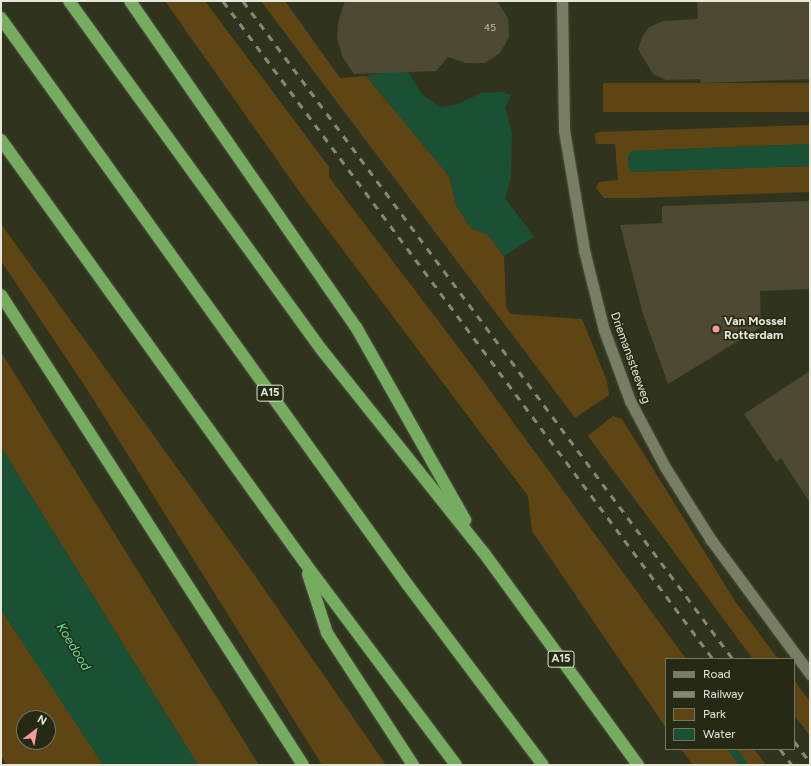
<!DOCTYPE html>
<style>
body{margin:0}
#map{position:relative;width:811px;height:766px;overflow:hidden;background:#30341f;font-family:Figtree,sans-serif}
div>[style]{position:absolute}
.green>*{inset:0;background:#604514;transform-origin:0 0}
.water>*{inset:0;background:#1a5134}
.stream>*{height:8px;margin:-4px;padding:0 4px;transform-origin:4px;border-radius:4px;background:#1a5134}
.building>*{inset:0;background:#4d4932}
.roads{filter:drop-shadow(0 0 1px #4d513e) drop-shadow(0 0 1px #4d513e)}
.secondary>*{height:11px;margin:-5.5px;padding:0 5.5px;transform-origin:5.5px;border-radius:5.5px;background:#787e65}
.motorway>*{height:12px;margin:-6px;padding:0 6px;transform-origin:6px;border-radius:6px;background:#75ac5f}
.rail>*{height:3px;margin-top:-1.5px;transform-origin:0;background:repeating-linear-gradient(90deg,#848877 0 7px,transparent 0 14px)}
.dots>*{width:11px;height:11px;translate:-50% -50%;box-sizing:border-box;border:2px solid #262a15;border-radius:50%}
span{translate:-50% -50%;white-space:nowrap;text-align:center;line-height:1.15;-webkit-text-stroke:3px #262a15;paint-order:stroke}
.number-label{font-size:10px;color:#bfc0b1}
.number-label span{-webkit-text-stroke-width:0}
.shield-label span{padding:1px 3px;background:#262a15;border:1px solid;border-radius:3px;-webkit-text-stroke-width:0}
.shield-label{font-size:11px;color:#e5e8db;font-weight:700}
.poi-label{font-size:12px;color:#e5e8db;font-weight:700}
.left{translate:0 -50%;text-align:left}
.street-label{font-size:12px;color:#e5e8db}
.water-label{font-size:13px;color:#60e89e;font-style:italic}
.frame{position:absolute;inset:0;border:2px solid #e5e8db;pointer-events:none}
.legend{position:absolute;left:665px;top:658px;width:130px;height:92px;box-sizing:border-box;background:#262a15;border:1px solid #727664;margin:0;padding:5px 7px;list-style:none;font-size:12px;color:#e5e8db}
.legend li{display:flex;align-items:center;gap:8px;height:20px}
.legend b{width:20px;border:1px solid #727664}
.north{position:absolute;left:16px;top:710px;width:40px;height:40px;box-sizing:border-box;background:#262a15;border:1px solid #727664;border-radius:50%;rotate:31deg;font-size:11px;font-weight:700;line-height:16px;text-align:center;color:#e5e8db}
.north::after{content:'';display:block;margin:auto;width:14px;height:18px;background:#f59b99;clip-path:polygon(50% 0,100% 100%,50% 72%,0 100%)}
</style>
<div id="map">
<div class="green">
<i style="clip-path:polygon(165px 1px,205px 1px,329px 167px,329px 177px,470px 363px,686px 659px,666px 659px,666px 728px,532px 531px,528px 496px,306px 201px)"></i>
<i style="clip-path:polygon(261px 1px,285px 1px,340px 78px,366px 76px,449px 176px,457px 207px,471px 228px,488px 235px,504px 256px,506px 306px,510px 314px,582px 319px,607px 381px,609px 395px,575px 418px)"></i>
<i style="left:810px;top:83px;width:29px;height:207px;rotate:90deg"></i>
<i style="clip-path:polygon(810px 125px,810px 144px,632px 151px,632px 172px,810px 166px,810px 192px,638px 198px,604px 198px,596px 188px,599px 182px,618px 180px,615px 144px,596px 144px,595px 134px,599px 132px)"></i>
<i style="clip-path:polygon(1px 224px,253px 573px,386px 765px,322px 765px,83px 383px,1px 261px)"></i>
<i style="clip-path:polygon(1px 352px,259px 765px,198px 765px,1px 447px)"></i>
<i style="clip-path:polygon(613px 416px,622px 419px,735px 601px,778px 659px,753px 659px,588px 436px)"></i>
<i style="clip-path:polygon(evenodd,1px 610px,92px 747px,103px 765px,7px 765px,1px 756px,1px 610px,24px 718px,48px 718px,48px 742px,24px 742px,24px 718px)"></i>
<i style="clip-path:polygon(794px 680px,810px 702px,810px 736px,794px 715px)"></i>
<i style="clip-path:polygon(681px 749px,754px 749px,766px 765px,693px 765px)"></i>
</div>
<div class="water">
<i style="clip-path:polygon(406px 69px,421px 93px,439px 107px,456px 105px,481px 93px,502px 92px,511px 95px,505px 107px,512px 132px,511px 177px,505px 198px,534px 237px,504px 256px,488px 235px,471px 228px,457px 207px,449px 176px,366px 76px)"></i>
<i style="clip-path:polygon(810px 144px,810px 166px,631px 172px,628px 168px,628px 157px,631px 151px)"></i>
<i style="clip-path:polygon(1px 447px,198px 765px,103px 765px,1px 610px)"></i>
</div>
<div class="stream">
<i style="left:732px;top:749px;width:20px;rotate:53deg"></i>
</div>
<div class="building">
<i style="clip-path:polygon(345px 1px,497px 1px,508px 18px,509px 37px,500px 53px,485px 63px,466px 63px,448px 57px,436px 71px,354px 74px,343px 58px,337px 39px,338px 22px)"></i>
<i style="clip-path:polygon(697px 1px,810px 1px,810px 79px,701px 83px,700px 79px,666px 80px,653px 74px,638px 49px,642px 37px,648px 28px,663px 21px,698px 19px)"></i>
<i style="clip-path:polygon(810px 201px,810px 289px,760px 291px,761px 327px,668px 384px,643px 314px,620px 225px,662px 223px,662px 206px)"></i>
<i style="clip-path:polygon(810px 371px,810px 503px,781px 458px,776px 462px,744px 414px)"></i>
</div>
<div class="roads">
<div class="secondary">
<i style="left:562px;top:1px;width:129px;rotate:89.1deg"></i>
<i style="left:564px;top:130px;width:122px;rotate:80.5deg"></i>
<i style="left:584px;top:250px;width:82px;rotate:76deg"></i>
<i style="left:604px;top:330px;width:76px;rotate:69.9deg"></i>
<i style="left:630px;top:401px;width:75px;rotate:62.1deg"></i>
<i style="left:665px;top:467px;width:86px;rotate:57.8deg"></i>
<i style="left:711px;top:540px;width:167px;rotate:53.5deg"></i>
</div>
<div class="motorway">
<i style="left:69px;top:1px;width:430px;rotate:54.1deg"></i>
<i style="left:321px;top:349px;width:261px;rotate:51.4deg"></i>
<i style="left:484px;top:553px;width:262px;rotate:54deg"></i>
<i style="left:130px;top:1px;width:397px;rotate:55.3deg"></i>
<i style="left:356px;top:327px;width:222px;rotate:60.5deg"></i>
<i style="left:1px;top:18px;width:697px;rotate:54.35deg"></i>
<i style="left:407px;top:584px;width:226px;rotate:53.1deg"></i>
<i style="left:1px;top:140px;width:521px;rotate:54.3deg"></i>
<i style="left:305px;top:563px;width:252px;rotate:53.2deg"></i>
<i style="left:1px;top:295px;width:559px;rotate:57.28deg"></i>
<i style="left:308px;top:574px;width:62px;rotate:72.1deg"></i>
<i style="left:327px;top:633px;width:158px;rotate:56.9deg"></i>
</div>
</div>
<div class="rail">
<i style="left:223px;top:1px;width:820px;rotate:53.33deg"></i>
<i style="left:243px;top:1px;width:820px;rotate:53.33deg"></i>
<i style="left:794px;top:741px;width:26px;rotate:53deg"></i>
<i style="left:780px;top:749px;width:20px;rotate:53deg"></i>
</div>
<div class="dots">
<i style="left:716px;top:329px;background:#f59b99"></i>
</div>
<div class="number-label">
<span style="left:490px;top:28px">45</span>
</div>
<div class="shield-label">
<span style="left:270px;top:393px">A15</span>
<span style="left:561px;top:659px">A15</span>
</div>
<div class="poi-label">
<span class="left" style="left:724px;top:329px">Van Mossel<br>Rotterdam</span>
</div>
<div class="street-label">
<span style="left:630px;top:358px;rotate:70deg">Driemanssteeweg</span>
</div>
<div class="water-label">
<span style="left:73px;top:647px;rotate:59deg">Koedood</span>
</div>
<div class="frame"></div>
<ul class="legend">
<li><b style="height:5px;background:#787e65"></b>Road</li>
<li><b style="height:5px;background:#848877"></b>Railway</li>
<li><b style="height:11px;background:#604514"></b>Park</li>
<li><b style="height:11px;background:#1a5134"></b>Water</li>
</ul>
<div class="north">N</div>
</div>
